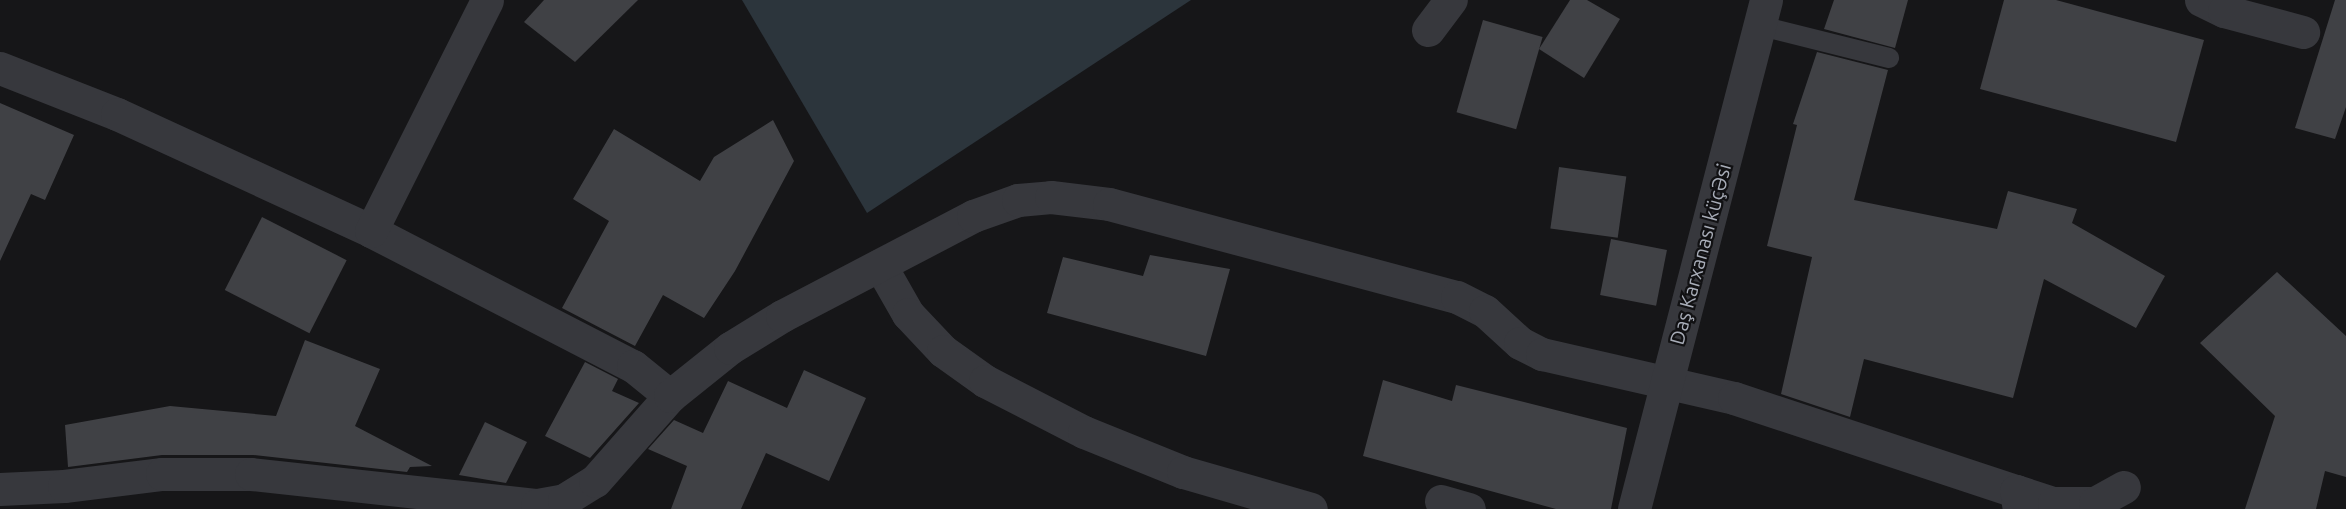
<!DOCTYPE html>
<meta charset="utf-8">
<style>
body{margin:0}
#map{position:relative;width:2346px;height:509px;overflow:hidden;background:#161618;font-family:Ubuntu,sans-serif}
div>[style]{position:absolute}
.water>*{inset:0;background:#2c353c}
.building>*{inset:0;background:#404145;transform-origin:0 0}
.lane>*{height:20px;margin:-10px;padding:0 10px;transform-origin:10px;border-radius:10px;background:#37383d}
.street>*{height:33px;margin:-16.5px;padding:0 16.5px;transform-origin:16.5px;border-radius:16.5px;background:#37383d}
span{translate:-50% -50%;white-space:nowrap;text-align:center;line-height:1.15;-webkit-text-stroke:4.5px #111113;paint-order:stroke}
.street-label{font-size:20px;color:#a8adb8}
</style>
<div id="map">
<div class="water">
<i style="clip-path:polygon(742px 0,1191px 0,867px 213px)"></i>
</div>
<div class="building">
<i style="clip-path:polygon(544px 0,638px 0,575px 62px,524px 22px)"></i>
<i style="clip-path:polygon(1570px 0,1587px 0,1620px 19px,1584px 78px,1539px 49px)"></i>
<i style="clip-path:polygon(1834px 0,1908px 0,1895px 48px,1824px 29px)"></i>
<i style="clip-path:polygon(2004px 0,2056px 0,2204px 40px,2176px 142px,1980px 89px)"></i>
<i style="clip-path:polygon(2335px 0,2346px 0,2346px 107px,2335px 139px,2295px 128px)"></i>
<i style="left:1483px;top:20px;width:62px;height:96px;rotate:16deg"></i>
<i style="clip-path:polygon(1817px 52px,1888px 70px,1854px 200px,1997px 229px,2008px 191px,2077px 209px,2072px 223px,2165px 276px,2136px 328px,2044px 279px,2013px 398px,1864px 359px,1850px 417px,1781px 394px,1812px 257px,1767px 246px,1797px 125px,1793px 124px)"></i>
<i style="clip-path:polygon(0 103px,74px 135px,45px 200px,31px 194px,0 261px)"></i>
<i style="clip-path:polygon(773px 120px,794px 161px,735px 271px,704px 318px,663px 295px,635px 346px,562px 308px,609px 221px,573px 199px,614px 129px,700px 181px,714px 157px)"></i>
<i style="left:1559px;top:167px;width:68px;height:62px;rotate:8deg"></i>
<i style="left:262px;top:217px;width:95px;height:82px;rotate:27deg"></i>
<i style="left:1611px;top:239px;width:57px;height:57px;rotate:11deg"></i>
<i style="clip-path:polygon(1150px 255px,1230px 269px,1206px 356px,1047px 313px,1063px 257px,1143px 276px)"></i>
<i style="clip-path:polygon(2277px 272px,2346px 336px,2346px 477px,2325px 471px,2316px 509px,2245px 509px,2275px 416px,2200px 343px)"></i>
<i style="clip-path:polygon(305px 340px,380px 369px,355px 426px,432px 466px,410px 467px,407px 472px,253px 455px,162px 455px,68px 467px,65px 425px,170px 406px,276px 416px)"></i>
<i style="clip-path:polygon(585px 362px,618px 379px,612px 391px,639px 403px,590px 458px,545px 436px)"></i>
<i style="clip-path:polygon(804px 370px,866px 398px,829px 481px,766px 453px,741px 509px,671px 509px,687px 466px,648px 449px,674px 420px,703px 433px,728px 381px,787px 408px)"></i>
<i style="clip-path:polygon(1383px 380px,1452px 401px,1456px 385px,1627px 428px,1611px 509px,1556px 509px,1363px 456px)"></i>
<i style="clip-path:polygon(485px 422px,527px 442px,506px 483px,459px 475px)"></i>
</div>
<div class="lane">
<i style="left:1761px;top:26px;width:132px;rotate:14deg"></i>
</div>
<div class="street">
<i style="left:2201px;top:0;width:25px;rotate:26deg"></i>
<i style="left:2224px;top:11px;width:82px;rotate:14.9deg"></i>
<i style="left:1428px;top:30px;width:38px;rotate:-53deg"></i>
<i style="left:0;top:68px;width:126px;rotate:21.5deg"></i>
<i style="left:117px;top:114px;width:280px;rotate:24.7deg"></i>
<i style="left:371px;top:231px;width:295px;rotate:27.3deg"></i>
<i style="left:633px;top:366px;width:48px;rotate:39deg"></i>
<i style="left:371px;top:231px;width:258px;rotate:-63.3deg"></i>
<i style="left:880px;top:265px;width:56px;rotate:60.3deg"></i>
<i style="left:908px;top:314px;width:51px;rotate:46.6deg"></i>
<i style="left:943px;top:351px;width:52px;rotate:35.5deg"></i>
<i style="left:985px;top:381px;width:111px;rotate:27.3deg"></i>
<i style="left:1084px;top:432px;width:107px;rotate:22deg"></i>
<i style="left:1183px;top:472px;width:133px;rotate:16.1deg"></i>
<i style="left:0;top:489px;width:64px;rotate:-2.7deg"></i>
<i style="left:64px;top:486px;width:99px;rotate:-7deg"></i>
<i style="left:162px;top:474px;width:89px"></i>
<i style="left:251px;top:474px;width:288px;rotate:6.2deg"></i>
<i style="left:537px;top:505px;width:27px;rotate:-10deg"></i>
<i style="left:564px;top:500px;width:36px;rotate:-32deg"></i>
<i style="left:595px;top:481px;width:113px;rotate:-48.6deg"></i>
<i style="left:670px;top:396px;width:77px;rotate:-38.7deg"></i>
<i style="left:730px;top:348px;width:61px;rotate:-31.6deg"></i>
<i style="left:782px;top:316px;width:216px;rotate:-27.6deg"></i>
<i style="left:973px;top:216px;width:48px;rotate:-19.6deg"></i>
<i style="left:1018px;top:200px;width:33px;rotate:-5deg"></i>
<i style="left:1051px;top:197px;width:58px;rotate:6.9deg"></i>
<i style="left:1109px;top:204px;width:360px;rotate:15deg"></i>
<i style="left:1457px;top:297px;width:31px;rotate:27deg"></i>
<i style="left:1485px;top:311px;width:47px;rotate:42.4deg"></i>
<i style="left:1520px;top:343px;width:25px;rotate:27deg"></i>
<i style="left:1542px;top:354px;width:197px;rotate:12.9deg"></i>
<i style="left:1734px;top:398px;width:297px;rotate:18.3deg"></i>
<i style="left:2016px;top:491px;width:18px;rotate:81deg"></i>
<i style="left:2016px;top:491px;width:40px;rotate:18deg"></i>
<i style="left:2054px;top:503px;width:41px"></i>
<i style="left:2095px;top:503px;width:33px;rotate:-29deg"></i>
<i style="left:1441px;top:501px;width:29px;rotate:16deg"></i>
<i style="left:1634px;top:509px;width:526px;rotate:-75.46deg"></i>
</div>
<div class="street-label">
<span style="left:1700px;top:254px;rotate:-75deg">Daş Karxanası küçəsi</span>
</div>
</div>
